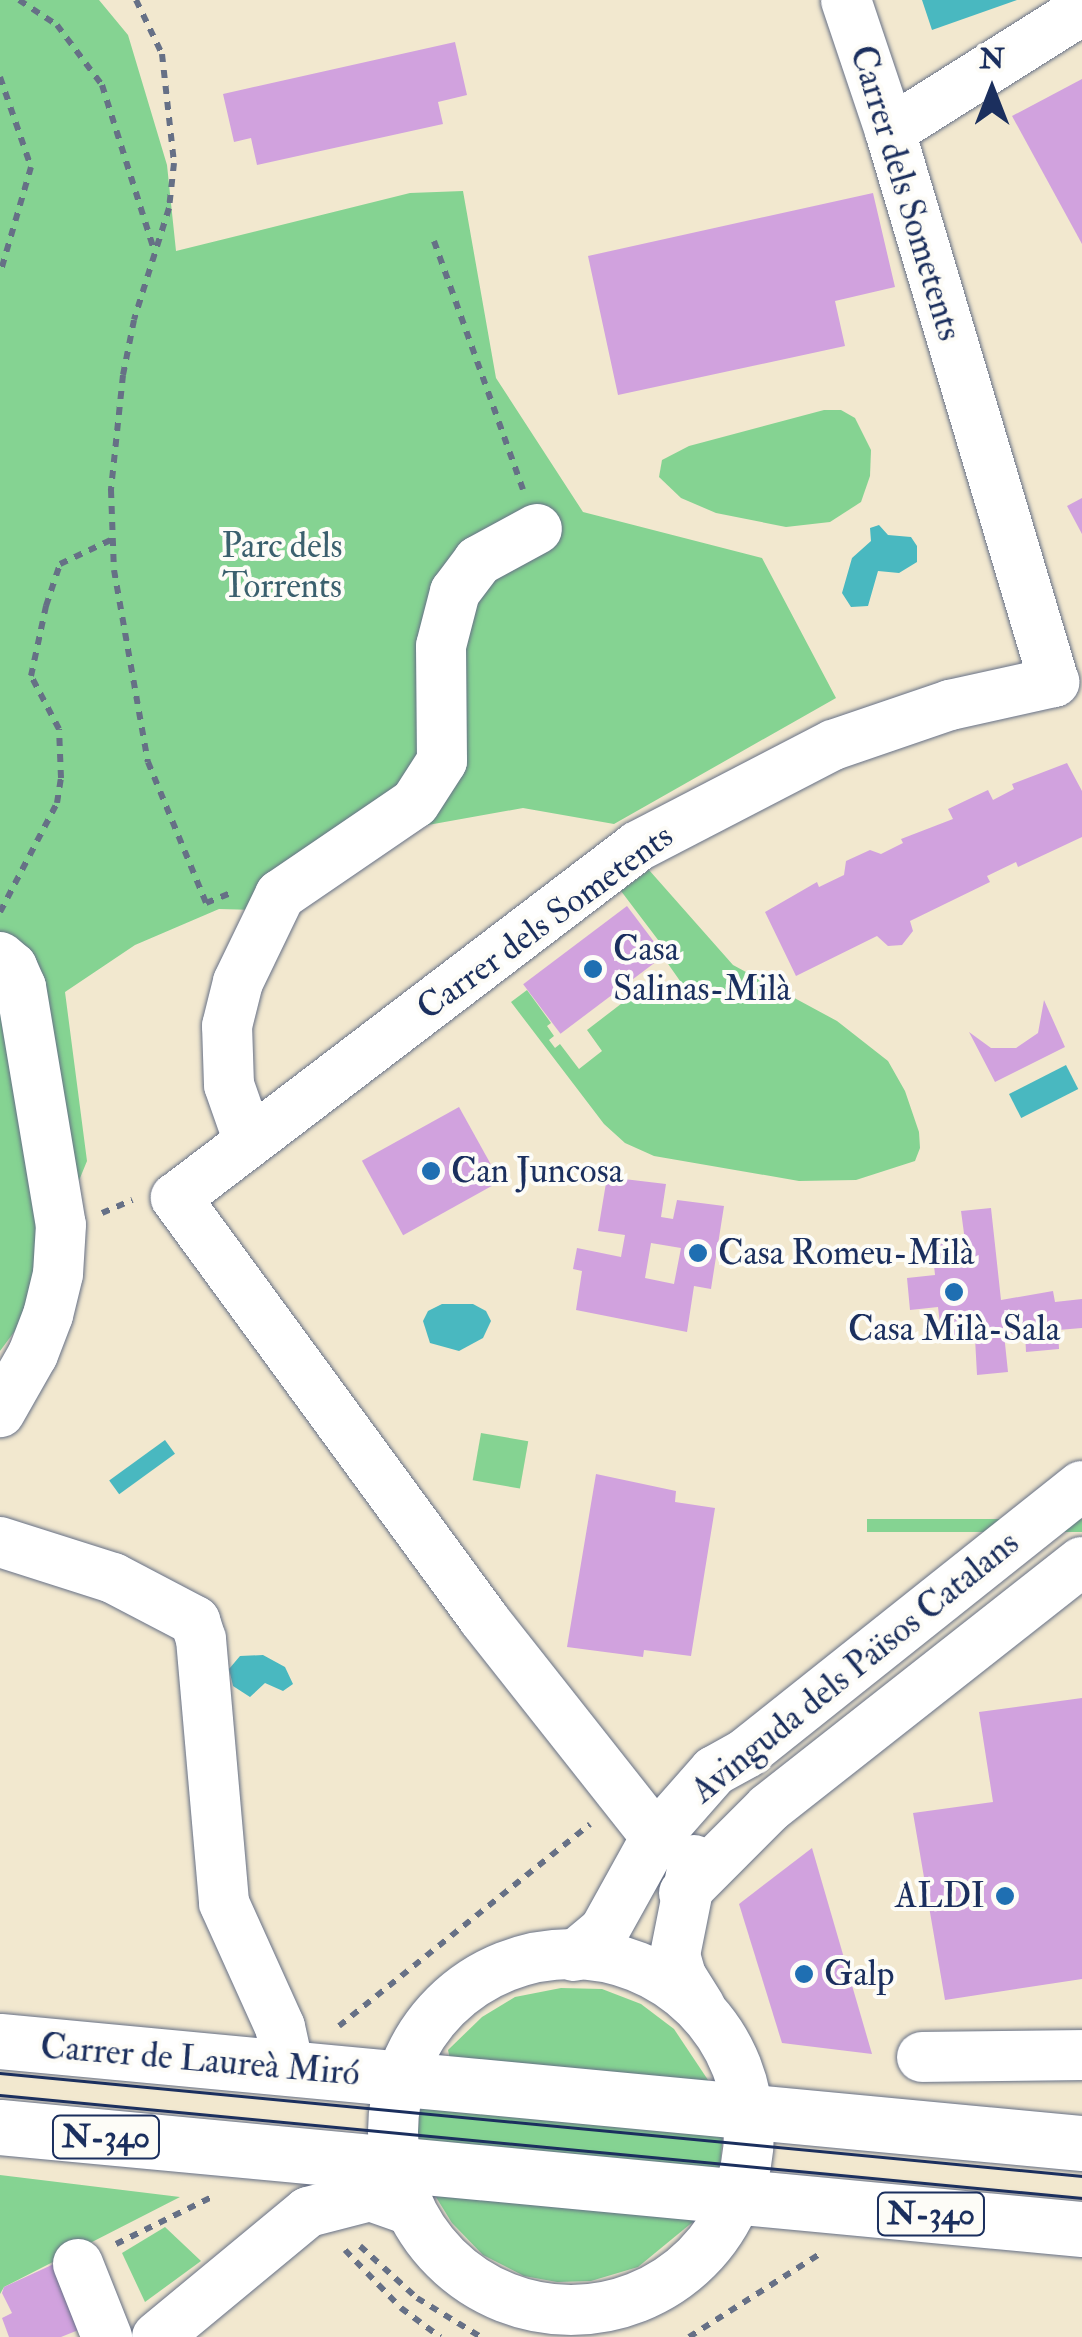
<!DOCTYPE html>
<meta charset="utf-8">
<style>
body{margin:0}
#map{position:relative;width:1082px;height:2337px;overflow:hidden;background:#f2e8cf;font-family:"IM FELL Double Pica",serif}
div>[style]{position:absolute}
.green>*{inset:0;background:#85d392;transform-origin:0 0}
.water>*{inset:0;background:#49b8c0;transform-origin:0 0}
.building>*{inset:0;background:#d1a2de;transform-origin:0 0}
.path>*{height:6px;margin-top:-3px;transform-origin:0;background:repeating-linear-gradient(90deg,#667086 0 8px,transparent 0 16px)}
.roads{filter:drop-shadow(0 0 2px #667086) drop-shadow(0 0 2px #667086)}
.minor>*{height:50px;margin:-25px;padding:0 25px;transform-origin:25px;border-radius:25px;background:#fff}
.minor>.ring{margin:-25px;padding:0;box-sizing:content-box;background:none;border:50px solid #fff;border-radius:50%}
.major>*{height:55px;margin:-27.5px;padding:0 27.5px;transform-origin:27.5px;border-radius:27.5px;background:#fff}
.tram>*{height:2.5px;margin:-1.25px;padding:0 1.25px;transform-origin:1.25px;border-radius:1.25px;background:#1b2f5e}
.dots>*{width:28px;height:28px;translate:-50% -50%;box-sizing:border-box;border:5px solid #fdfcf7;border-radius:50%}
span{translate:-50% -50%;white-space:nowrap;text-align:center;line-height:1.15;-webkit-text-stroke:8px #fdfcf7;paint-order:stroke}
.shield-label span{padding:2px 8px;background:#fdfcf7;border:2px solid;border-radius:8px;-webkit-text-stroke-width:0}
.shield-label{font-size:32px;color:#1b2f5e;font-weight:700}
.street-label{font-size:35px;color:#1b2f5e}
.park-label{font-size:35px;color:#3b606e}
.poi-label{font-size:35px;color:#1b2f5e}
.left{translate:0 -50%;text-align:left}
.right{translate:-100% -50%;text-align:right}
.north{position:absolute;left:942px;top:40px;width:100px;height:100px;-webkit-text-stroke:8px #fdfcf7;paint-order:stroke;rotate:0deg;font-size:28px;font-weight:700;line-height:40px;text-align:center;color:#1b2f5e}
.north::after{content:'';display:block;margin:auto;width:35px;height:45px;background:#1b2f5e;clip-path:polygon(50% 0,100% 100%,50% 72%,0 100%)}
</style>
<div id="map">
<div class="green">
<i style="clip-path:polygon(0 0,99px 0,128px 35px,167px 165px,176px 251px,410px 193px,463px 191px,496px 378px,583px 512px,762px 558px,836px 698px,614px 824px,523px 808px,350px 839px,297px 911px,219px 909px,135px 945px,65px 992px,87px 1161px,20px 1324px,0 1351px)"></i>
<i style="clip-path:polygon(824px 410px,841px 410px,855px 418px,871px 450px,870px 476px,861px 502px,830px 522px,786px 527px,716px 513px,681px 498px,659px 477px,662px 460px,689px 446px)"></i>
<i style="clip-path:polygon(649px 870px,733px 965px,837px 1021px,888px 1061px,905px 1091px,919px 1132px,920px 1148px,915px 1161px,856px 1180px,799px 1181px,654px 1156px,625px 1143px,604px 1124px,511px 1002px,527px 990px,551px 1023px,547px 1026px,554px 1036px,549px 1040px,555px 1048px,560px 1044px,579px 1069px,602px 1051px,587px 1030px,647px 984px,664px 1005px,685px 988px,666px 961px,671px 957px,621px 891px)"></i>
<i style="left:481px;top:1433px;width:48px;height:48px;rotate:10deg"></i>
<i style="left:1082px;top:1519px;width:13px;height:215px;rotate:90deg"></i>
<i style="clip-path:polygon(561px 1988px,602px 1989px,641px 2004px,674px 2029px,714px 2089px,451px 2063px,448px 2050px,482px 2017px,515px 1997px)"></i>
<i style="left:421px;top:2097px;width:304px;height:53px;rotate:5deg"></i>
<i style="clip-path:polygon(0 2175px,180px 2197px,4px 2287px,0 2294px)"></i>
<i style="clip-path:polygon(431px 2189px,693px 2214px,694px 2221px,638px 2267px,591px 2281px,557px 2282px,524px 2276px,483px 2255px,452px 2223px)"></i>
<i style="clip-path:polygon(165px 2227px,201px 2261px,145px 2302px,122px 2253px)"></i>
</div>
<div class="water">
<i style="clip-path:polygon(922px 0,1017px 0,932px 30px)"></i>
<i style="clip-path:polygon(879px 525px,888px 535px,911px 537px,917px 546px,917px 562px,899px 573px,878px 571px,868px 606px,851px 607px,842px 593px,852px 558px,871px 541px,870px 528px)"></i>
<i style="left:1066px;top:1065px;width:27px;height:64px;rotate:63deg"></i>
<i style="clip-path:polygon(442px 1304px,473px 1304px,486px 1311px,491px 1321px,483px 1338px,459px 1351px,430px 1343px,423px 1321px,428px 1311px)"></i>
<i style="left:165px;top:1440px;width:17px;height:69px;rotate:54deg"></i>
<i style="clip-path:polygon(263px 1655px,285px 1667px,293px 1684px,283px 1691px,265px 1683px,250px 1697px,233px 1686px,229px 1669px,240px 1656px)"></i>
</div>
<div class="building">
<i style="clip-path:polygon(455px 42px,467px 95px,438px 102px,443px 124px,257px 165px,251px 138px,234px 142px,223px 94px)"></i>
<i style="clip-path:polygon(1082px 79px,1082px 244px,1012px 116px)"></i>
<i style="clip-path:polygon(873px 193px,895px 287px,835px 301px,845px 346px,618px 395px,588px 256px)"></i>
<i style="clip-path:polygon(1082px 498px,1082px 534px,1067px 506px)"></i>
<i style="clip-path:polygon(1067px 763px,1082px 791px,1082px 837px,1018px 867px,1016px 862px,987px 876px,990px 882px,910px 921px,913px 931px,902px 945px,888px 946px,877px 936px,796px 976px,765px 912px,817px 882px,819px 887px,844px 875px,846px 861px,870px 850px,881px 854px,903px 843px,901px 839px,953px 819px,948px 809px,988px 790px,993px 800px,1014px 789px,1012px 784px)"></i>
<i style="left:627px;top:906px;width:62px;height:130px;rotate:53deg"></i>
<i style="clip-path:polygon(1044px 1000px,1065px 1047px,995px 1082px,969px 1032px,991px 1048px,1016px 1048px,1038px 1033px)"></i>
<i style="left:459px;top:1107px;width:85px;height:111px;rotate:61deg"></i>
<i style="clip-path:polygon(evenodd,607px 1177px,666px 1184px,661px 1217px,673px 1219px,677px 1200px,724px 1206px,711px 1289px,694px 1286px,687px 1332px,576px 1310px,582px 1271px,573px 1269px,577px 1248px,621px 1257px,625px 1235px,598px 1231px,607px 1177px,651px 1243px,681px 1248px,674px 1284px,645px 1278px,651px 1243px)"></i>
<i style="clip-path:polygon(991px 1208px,1001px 1300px,1053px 1291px,1055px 1302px,1082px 1299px,1082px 1328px,1058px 1330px,1059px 1349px,1026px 1352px,1025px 1332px,1004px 1334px,1008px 1372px,977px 1375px,975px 1338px,942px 1341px,938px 1307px,910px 1310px,907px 1278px,935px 1275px,932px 1245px,965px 1241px,961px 1211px)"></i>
<i style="clip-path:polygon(596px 1474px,676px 1491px,675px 1502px,715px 1508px,691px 1656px,644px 1650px,643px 1657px,567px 1647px)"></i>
<i style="clip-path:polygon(1082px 1698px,1082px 1979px,945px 2000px,913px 1813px,993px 1802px,979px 1712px)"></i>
<i style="clip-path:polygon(812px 1848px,872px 2054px,782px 2043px,739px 1904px)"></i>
<i style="clip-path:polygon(56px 2263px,86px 2327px,61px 2337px,9px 2337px,2px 2318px,12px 2313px,2px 2293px,4px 2287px)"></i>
</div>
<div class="path">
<i style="left:19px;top:0;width:45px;rotate:33.3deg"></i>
<i style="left:57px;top:25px;width:75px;rotate:53.1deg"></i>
<i style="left:102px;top:85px;width:173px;rotate:72.5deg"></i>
<i style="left:136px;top:0;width:60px;rotate:64.3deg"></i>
<i style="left:162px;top:54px;width:110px;rotate:83.7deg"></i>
<i style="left:174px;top:163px;width:45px;rotate:96.3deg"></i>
<i style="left:169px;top:208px;width:117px;rotate:107.4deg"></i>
<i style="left:134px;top:320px;width:56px;rotate:101.3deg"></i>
<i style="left:123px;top:375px;width:116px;rotate:96deg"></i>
<i style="left:111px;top:490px;width:80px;rotate:87.9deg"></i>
<i style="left:114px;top:570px;width:195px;rotate:80deg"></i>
<i style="left:148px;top:762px;width:152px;rotate:67.6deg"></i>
<i style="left:206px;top:903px;width:27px;rotate:-22deg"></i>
<i style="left:0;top:77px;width:95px;rotate:71deg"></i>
<i style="left:31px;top:167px;width:111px;rotate:106.2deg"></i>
<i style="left:434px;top:241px;width:264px;rotate:70.3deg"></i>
<i style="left:0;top:912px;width:123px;rotate:-62.4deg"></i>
<i style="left:57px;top:803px;width:25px;rotate:-81deg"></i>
<i style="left:61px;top:778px;width:49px;rotate:-92.3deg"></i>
<i style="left:59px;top:729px;width:60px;rotate:-117.8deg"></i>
<i style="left:31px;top:676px;width:72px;rotate:-77.9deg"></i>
<i style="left:46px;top:606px;width:44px;rotate:-71.6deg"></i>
<i style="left:60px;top:564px;width:59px;rotate:-25.3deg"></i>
<i style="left:102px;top:1213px;width:33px;rotate:-23deg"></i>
<i style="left:339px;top:2026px;width:322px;rotate:-38.8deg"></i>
<i style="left:116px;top:2244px;width:107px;rotate:-26.1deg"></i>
<i style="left:360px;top:2246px;width:77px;rotate:42.4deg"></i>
<i style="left:417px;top:2298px;width:75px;rotate:31.4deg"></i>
<i style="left:345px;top:2250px;width:81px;rotate:46deg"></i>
<i style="left:401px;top:2308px;width:49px;rotate:36.6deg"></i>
<i style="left:689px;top:2337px;width:159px;rotate:-32.4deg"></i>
</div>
<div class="roads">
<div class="minor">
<i style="left:890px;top:131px;width:227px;rotate:-32.2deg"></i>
<i style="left:0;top:957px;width:16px;rotate:40deg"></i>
<i style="left:12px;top:967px;width:22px;rotate:66deg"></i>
<i style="left:21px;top:987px;width:241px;rotate:80.5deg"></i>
<i style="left:61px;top:1225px;width:49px;rotate:93.5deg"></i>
<i style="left:58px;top:1274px;width:42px;rotate:103.7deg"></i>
<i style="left:48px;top:1315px;width:42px;rotate:111deg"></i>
<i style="left:33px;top:1354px;width:67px;rotate:119.6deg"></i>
<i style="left:249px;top:1142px;width:60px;rotate:-109.3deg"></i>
<i style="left:229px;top:1085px;width:59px;rotate:-91.9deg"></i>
<i style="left:227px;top:1026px;width:45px;rotate:-76deg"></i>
<i style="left:238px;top:982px;width:97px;rotate:-64.2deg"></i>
<i style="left:280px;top:895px;width:163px;rotate:-34.3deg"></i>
<i style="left:415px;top:803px;width:50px;rotate:-57.3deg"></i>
<i style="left:442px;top:761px;width:115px;rotate:-90.5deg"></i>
<i style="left:441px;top:646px;width:56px;rotate:-75.5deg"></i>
<i style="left:455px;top:592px;width:39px;rotate:-53deg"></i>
<i style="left:478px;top:561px;width:67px;rotate:-28.5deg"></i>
<i style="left:0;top:1542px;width:119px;rotate:17.7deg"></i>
<i style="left:113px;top:1578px;width:93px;rotate:27.7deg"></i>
<i style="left:195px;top:1621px;width:19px;rotate:72deg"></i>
<i style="left:201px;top:1639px;width:265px;rotate:85deg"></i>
<i style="left:224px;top:1903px;width:136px;rotate:65.7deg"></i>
<i style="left:280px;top:2027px;width:42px;rotate:77.6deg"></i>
<i style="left:656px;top:1837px;width:278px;rotate:-128.3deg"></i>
<i style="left:484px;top:1619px;width:522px;rotate:-126.19deg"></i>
<i style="left:176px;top:1198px;width:581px;rotate:-37.3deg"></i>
<i style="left:638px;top:846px;width:220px;rotate:-27.4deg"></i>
<i style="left:833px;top:745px;width:124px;rotate:-18.9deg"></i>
<i style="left:950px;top:705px;width:107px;rotate:-12.5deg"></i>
<i style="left:1054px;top:682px;width:575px;rotate:-106.58deg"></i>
<i style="left:890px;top:131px;width:138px;rotate:-108.6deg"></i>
<i style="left:694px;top:1860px;width:97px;rotate:101.3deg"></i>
<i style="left:675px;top:1955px;width:22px;rotate:74deg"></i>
<i style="left:681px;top:1976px;width:36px;rotate:58deg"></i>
<i style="left:684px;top:1893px;width:120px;rotate:-45deg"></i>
<i style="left:769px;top:1808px;width:398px;rotate:-38.2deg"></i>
<i class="ring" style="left:393px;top:1954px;width:306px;height:306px"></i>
<i style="left:574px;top:1956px;width:39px;rotate:-40deg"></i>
<i style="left:604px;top:1931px;width:107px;rotate:-61deg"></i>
<i style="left:656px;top:1837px;width:88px;rotate:-48.7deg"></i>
<i style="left:714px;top:1771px;width:37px;rotate:-29deg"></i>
<i style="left:746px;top:1753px;width:429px;rotate:-38.5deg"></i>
<i style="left:922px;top:2057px;width:160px;rotate:-0.7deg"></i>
<i style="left:78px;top:2264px;width:79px;rotate:68.3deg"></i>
<i style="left:157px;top:2337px;width:196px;rotate:-39.6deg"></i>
<i style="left:308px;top:2212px;width:64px;rotate:-14.5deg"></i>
<i style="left:370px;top:2196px;width:42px;rotate:19.3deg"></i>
</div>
<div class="major">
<i style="left:0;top:2041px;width:1087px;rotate:5.39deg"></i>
<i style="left:0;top:2127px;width:1087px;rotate:5.39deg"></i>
</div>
</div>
<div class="tram">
<i style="left:0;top:2073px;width:1087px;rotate:5.44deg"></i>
<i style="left:0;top:2095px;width:1087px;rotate:5.44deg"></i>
</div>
<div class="dots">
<i style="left:593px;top:969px;background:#1f6fb2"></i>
<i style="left:431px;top:1171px;background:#1f6fb2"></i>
<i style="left:698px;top:1253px;background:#1f6fb2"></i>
<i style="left:954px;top:1292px;background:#1f6fb2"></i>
<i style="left:1005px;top:1896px;background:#1f6fb2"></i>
<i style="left:804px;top:1974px;background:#1f6fb2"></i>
</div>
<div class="shield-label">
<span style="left:106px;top:2137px">N-340</span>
<span style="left:931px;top:2214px">N-340</span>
</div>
<div class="street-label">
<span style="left:906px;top:193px;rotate:73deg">Carrer dels Sometents</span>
<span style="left:545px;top:922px;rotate:-36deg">Carrer dels Sometents</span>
<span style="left:855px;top:1667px;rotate:-39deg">Avinguda dels Països Catalans</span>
<span style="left:200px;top:2060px;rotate:5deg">Carrer de Laureà Miró</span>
</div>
<div class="park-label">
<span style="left:282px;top:566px">Parc dels<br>Torrents</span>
</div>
<div class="poi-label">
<span class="left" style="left:613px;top:969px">Casa<br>Salinas-Milà</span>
<span class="left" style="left:451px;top:1171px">Can Juncosa</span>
<span class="left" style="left:718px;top:1253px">Casa Romeu-Milà</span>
<span style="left:954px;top:1329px">Casa Milà-Sala</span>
<span class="right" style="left:985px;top:1896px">ALDI</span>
<span class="left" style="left:824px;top:1974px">Galp</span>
</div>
<div class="north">N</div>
</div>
